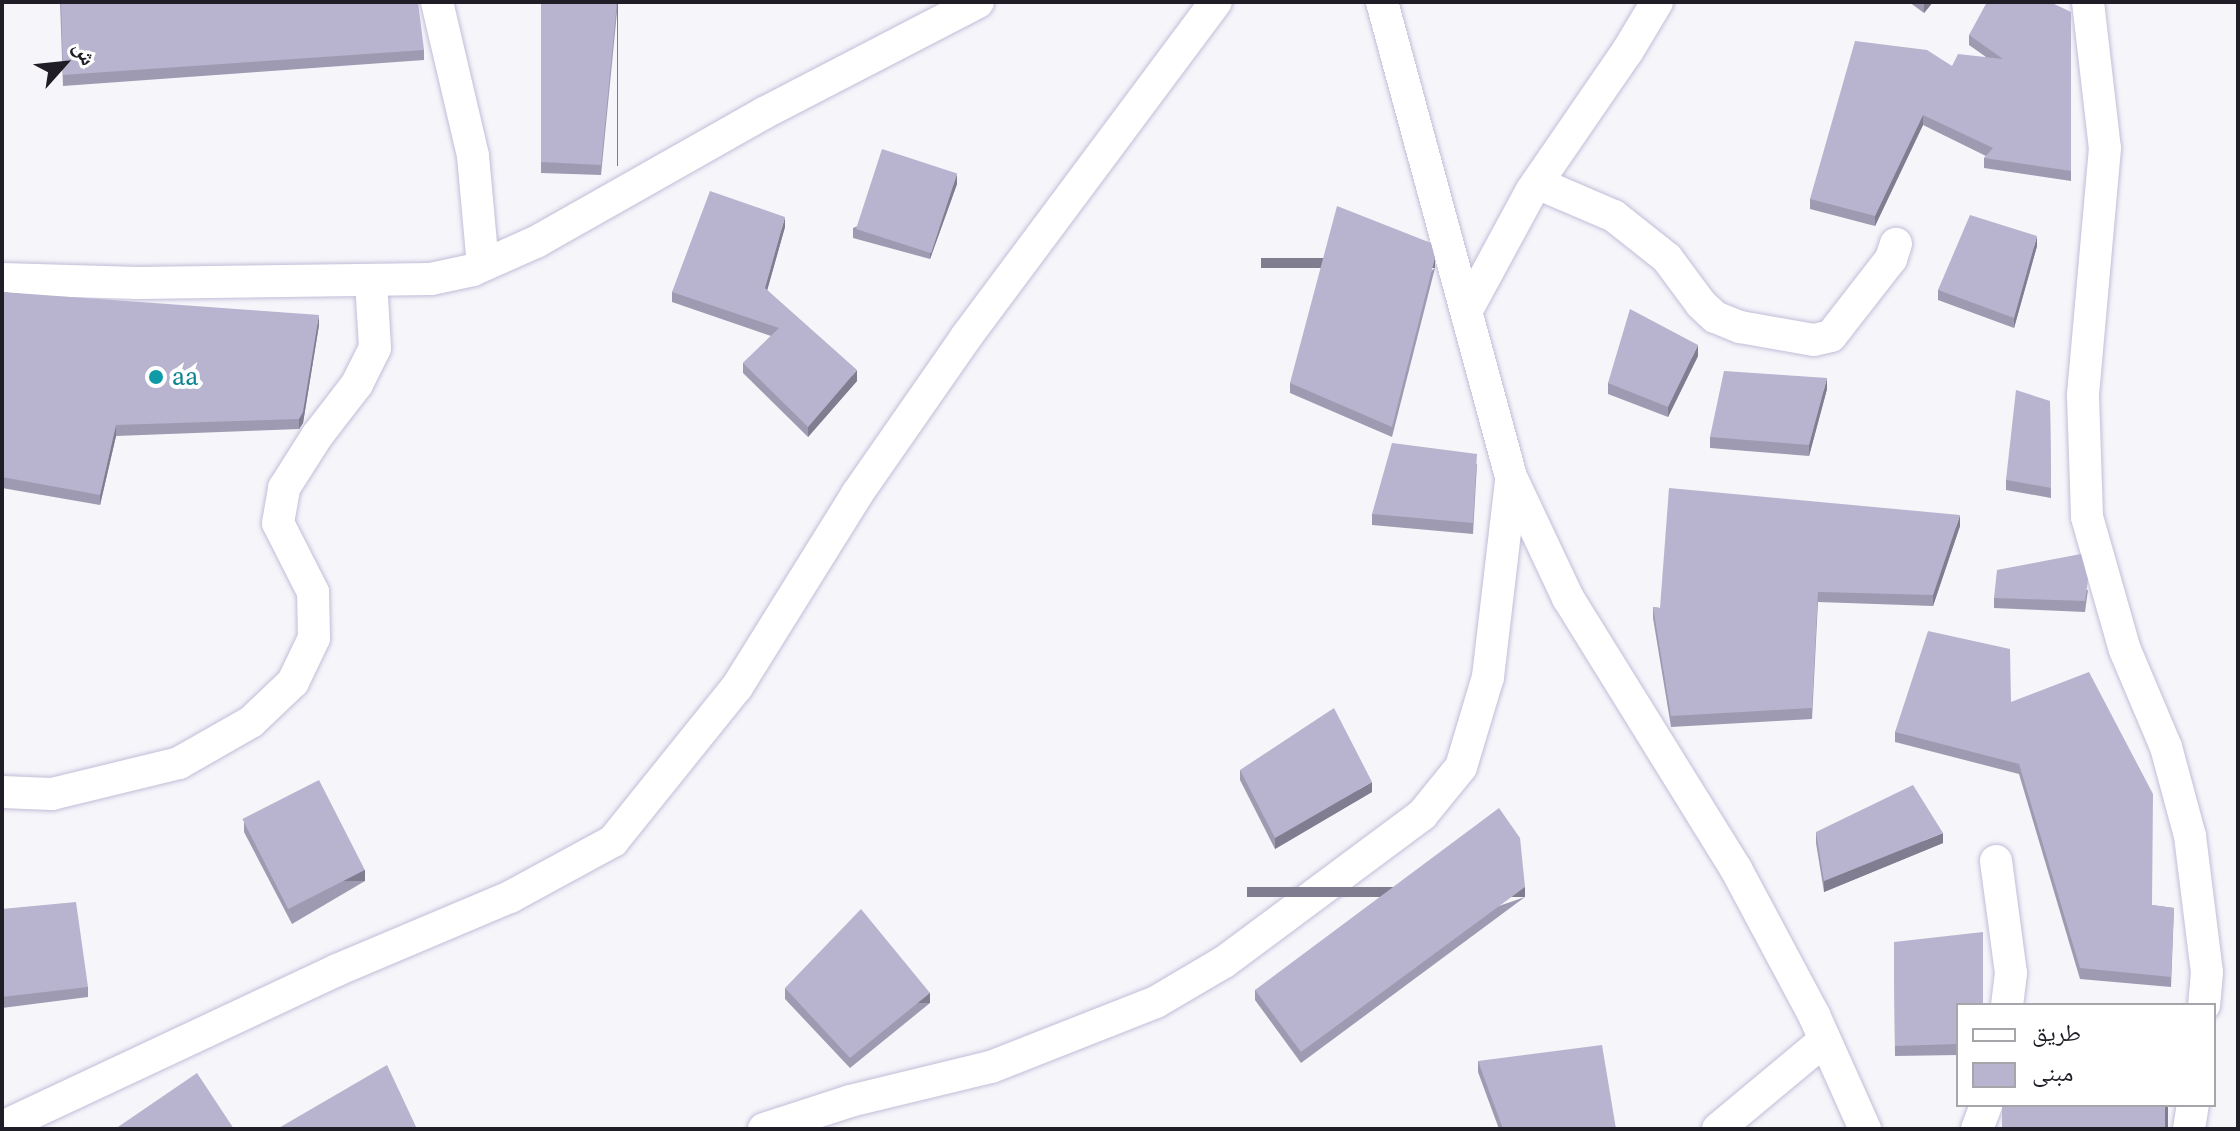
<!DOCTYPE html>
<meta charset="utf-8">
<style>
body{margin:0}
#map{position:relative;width:2240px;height:1131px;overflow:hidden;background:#f6f5fa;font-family:"Source Serif 4","Noto Naskh Arabic",serif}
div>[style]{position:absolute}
.roads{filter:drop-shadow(0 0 2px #c2bdd8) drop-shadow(0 0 2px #c2bdd8)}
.street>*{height:32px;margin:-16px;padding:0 16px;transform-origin:16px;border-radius:16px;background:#fff}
.wall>*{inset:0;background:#9e9ab1}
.shaded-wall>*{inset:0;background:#817d90;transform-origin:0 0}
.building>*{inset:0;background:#b8b3ce;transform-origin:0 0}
.dots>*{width:22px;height:22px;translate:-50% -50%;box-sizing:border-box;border:4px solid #fff;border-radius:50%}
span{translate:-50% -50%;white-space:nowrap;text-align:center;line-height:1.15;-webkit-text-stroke:8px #fff;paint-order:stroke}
.culture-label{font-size:26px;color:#0d838f}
.left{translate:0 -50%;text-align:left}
.frame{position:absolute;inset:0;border:4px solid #201d27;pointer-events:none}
.legend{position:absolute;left:1956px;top:1003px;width:260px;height:104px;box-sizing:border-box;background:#fff;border:2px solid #a6a5a9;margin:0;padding:10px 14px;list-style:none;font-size:24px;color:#201d27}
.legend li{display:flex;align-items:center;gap:16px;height:40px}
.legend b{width:40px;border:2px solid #a6a5a9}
.north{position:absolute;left:24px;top:24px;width:80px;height:80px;-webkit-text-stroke:6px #fff;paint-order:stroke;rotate:63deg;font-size:22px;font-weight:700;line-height:32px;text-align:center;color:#201d27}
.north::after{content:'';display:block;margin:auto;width:28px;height:36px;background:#201d27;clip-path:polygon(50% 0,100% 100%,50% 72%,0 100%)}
</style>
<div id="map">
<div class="roads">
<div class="street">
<i style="left:437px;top:2px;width:158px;rotate:76.8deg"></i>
<i style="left:473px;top:156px;width:109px;rotate:84.8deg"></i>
<i style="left:1382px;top:2px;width:494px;rotate:74.8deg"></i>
<i style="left:1512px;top:479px;width:132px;rotate:64.8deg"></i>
<i style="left:1568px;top:598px;width:319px;rotate:58.2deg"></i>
<i style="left:1736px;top:869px;width:166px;rotate:61.9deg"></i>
<i style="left:1814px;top:1015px;width:125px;rotate:65.9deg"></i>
<i style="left:2088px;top:2px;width:147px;rotate:83.4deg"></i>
<i style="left:2105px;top:148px;width:249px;rotate:95.1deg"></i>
<i style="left:2083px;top:396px;width:121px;rotate:88.1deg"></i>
<i style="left:2087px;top:517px;width:138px;rotate:74.1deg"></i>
<i style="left:2125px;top:650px;width:105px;rotate:67.1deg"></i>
<i style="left:2166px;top:747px;width:92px;rotate:74.9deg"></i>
<i style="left:2190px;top:836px;width:137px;rotate:82.9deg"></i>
<i style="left:2207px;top:972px;width:33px;rotate:95deg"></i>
<i style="left:1537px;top:183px;width:84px;rotate:23.2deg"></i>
<i style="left:1614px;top:216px;width:68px;rotate:38.4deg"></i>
<i style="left:1667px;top:258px;width:57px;rotate:53.5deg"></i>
<i style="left:1701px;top:304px;width:19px;rotate:43deg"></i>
<i style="left:1715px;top:317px;width:27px;rotate:22deg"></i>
<i style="left:1740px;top:327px;width:75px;rotate:10deg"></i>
<i style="left:1814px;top:340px;width:17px;rotate:-13deg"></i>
<i style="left:1831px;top:336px;width:98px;rotate:-52.1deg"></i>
<i style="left:1891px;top:259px;width:16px;rotate:-72deg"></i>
<i style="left:2px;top:279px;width:136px;rotate:1.7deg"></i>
<i style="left:138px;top:283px;width:293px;rotate:-0.8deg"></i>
<i style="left:431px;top:279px;width:43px;rotate:-12.1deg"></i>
<i style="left:473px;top:270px;width:69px;rotate:-24deg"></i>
<i style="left:536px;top:242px;width:262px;rotate:-29.5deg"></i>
<i style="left:764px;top:113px;width:241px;rotate:-27.4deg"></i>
<i style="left:1467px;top:310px;width:136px;rotate:-61.6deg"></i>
<i style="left:1532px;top:190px;width:168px;rotate:-55.5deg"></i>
<i style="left:1627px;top:52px;width:58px;rotate:-59deg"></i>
<i style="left:2px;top:792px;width:50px;rotate:2.3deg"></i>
<i style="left:52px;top:794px;width:131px;rotate:-13.7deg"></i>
<i style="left:179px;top:763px;width:83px;rotate:-29.7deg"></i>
<i style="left:251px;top:722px;width:58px;rotate:-43.6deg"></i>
<i style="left:293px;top:682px;width:49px;rotate:-64.5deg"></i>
<i style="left:314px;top:638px;width:46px;rotate:-91.2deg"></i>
<i style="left:313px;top:592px;width:77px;rotate:-116.9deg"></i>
<i style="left:278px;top:523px;width:36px;rotate:-80deg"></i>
<i style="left:284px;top:488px;width:62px;rotate:-57.6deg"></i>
<i style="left:317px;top:436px;width:66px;rotate:-52.4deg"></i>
<i style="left:357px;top:384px;width:40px;rotate:-63.4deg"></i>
<i style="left:375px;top:348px;width:68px;rotate:-93.4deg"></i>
<i style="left:1996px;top:861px;width:113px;rotate:82.4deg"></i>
<i style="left:2011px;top:973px;width:32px;rotate:97deg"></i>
<i style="left:2px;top:1127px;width:370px;rotate:-25.1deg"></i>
<i style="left:337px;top:970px;width:188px;rotate:-22.9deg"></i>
<i style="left:510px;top:897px;width:117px;rotate:-28.5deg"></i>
<i style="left:613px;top:841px;width:198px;rotate:-51.2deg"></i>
<i style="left:737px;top:687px;width:227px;rotate:-58.1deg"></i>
<i style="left:857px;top:494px;width:191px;rotate:-55.2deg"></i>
<i style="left:966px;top:337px;width:418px;rotate:-53.3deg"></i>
<i style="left:764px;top:1129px;width:90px;rotate:-18deg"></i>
<i style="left:850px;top:1101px;width:145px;rotate:-13.6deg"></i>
<i style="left:991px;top:1067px;width:177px;rotate:-21.5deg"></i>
<i style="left:1156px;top:1002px;width:79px;rotate:-30.5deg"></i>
<i style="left:1224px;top:962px;width:247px;rotate:-36.6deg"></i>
<i style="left:1422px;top:815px;width:62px;rotate:-50.9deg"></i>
<i style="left:1461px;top:767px;width:94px;rotate:-73.3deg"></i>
<i style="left:1488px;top:677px;width:196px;rotate:-83.3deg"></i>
<i style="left:1718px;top:1129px;width:139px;rotate:-39.8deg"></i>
<i style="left:1977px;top:1129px;width:26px;rotate:-69deg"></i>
<i style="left:2189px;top:1129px;width:24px;rotate:-81deg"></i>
</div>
</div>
<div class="wall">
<i style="clip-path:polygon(60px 2px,424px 50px,424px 60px,63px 86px)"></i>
<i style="clip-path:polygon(541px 2px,618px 2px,601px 175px,541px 173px)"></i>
<i style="clip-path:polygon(1909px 2px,1933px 2px,1924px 13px)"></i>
<i style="clip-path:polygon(2071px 12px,2071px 181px,1984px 168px,1984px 158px,1986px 156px,1923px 125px,1875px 226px,1810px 209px,1810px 199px,1952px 66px,1986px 57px,1969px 45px,1969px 35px)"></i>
<i style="clip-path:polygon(957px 184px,930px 259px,853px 238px,853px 228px)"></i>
<i style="clip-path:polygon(785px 227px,767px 290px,857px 381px,808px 437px,743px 373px,743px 363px,771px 336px,672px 302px,672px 292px)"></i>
<i style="clip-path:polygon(2037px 246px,2014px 328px,1938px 300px,1938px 290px)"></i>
<i style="clip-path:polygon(1435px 268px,1392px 437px,1290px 393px,1290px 383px)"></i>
<i style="clip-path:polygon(2px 292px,319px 325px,303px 423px,299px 429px,116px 436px,100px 505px,2px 488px)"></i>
<i style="clip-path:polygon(1698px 356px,1668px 417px,1608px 394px,1608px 383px)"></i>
<i style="clip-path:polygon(1827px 389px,1809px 456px,1710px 448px,1710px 437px)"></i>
<i style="clip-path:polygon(2050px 401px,2051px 498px,2006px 490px,2006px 480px)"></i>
<i style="clip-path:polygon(1477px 464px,1473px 534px,1372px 525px,1372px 514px)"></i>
<i style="clip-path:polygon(1960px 526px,1933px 606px,1818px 602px,1812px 719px,1671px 727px,1653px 618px,1653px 607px,1660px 608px)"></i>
<i style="clip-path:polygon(2088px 590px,2085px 612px,1994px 608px,1994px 598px)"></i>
<i style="clip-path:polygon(2011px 702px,2152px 905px,2174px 908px,2171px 987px,2080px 979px,2019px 774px,1895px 742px,1895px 732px)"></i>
<i style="clip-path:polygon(1240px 770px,1372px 792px,1275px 849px,1240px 780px)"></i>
<i style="clip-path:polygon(244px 822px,365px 881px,292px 924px,244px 832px)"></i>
<i style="clip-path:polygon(1816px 832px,1943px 843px,1824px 892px,1816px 843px)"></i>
<i style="clip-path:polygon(1525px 897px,1301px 1063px,1255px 1000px,1255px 990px)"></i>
<i style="clip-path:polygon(2px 909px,88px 987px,88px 997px,2px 1008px)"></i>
<i style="clip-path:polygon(1894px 942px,1958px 1005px,1958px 1055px,1895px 1056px)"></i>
<i style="clip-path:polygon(785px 988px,930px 1003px,850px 1068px,785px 999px)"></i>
<i style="clip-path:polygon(1478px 1061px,1616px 1129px,1499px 1129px,1478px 1072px)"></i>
</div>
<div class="shaded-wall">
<i style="left:617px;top:2px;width:1px;height:164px"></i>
<i style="clip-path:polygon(1924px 2px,1933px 2px,1924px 13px)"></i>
<i style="clip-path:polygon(1923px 115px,1923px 125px,1875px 226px,1875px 216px)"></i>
<i style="clip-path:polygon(957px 174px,957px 184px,930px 259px,930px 249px)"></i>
<i style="clip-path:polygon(785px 217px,785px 227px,765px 298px,765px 288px)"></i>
<i style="clip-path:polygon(2037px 236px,2037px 246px,2014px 328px,2014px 318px)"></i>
<i style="left:1435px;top:258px;width:10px;height:174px;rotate:90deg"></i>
<i style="clip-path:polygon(319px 315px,319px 325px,303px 423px,299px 429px,299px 419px)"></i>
<i style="clip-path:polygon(1698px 345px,1698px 356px,1668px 417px,1668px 407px)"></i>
<i style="clip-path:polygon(857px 370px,857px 381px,808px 437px,808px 427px)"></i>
<i style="clip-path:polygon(1827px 378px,1827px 389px,1809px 456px,1809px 445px)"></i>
<i style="clip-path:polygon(116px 425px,116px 436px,100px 505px,100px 495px)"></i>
<i style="clip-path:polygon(1960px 515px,1960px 526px,1933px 606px,1933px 595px)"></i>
<i style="clip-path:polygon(1372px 782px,1372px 792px,1275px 849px,1275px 838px)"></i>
<i style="clip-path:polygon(1943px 833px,1943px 843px,1824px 892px,1824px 881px)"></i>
<i style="left:365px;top:870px;width:11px;height:85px;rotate:90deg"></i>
<i style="left:1525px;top:887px;width:10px;height:278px;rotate:90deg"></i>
<i style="left:930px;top:993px;width:10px;height:103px;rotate:90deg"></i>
<i style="left:2165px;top:1105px;width:3px;height:25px"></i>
</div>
<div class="building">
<i style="clip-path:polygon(61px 2px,418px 2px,424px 50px,63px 75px)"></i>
<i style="clip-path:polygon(541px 2px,617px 2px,601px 165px,541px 162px)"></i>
<i style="clip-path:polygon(1987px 2px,2050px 2px,2071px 12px,2071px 171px,1984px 158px,1993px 148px,1923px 115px,1875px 216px,1810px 199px,1855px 41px,1927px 50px,1952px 66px,1958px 54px,2003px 59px,1969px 35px)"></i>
<i style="left:882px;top:149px;width:79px;height:84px;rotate:18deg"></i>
<i style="clip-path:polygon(710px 191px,785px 217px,765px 288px,857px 370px,808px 427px,743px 363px,779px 328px,672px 292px)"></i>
<i style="clip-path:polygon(1337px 206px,1431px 243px,1435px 258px,1392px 427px,1290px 383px)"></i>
<i style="clip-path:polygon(1970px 215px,2037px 236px,2014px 318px,1938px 290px)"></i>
<i style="clip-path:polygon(2px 292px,319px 315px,303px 412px,299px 419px,116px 425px,100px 495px,2px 477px)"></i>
<i style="clip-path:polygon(1630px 309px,1698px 345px,1668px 407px,1608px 383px)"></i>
<i style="clip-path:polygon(1724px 371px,1827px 378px,1809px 445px,1710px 437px)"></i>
<i style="clip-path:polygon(2016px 390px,2050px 401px,2051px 488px,2006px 480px)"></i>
<i style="clip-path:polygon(1392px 443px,1477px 454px,1473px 523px,1372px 514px)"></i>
<i style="clip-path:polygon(1669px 488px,1960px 515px,1933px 595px,1818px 592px,1812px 708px,1671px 716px,1653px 607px,1660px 608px)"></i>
<i style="clip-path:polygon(2081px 554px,2088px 580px,2085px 601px,1994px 598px,1997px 570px)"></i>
<i style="clip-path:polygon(1928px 631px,2010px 649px,2011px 702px,2089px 672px,2153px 794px,2152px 905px,2174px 908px,2171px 977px,2080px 968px,2019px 764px,1895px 732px)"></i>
<i style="clip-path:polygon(1334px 708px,1372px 782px,1275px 838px,1240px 770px)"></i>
<i style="left:319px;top:780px;width:101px;height:86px;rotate:63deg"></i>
<i style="clip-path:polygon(1913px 785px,1943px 833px,1824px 881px,1816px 832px)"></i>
<i style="clip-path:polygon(1499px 808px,1520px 838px,1525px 887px,1301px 1052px,1255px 990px)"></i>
<i style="clip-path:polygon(76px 902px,88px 987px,2px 997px,2px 909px)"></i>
<i style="clip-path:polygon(861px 909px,930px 993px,850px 1058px,785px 988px)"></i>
<i style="clip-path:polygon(1983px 932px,1983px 1005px,1958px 1005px,1958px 1044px,1895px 1046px,1894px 942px)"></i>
<i style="clip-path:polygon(1602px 1045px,1616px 1129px,1503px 1129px,1478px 1061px)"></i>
<i style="clip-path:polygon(387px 1065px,417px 1129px,277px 1129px)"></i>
<i style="clip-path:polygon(197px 1073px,234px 1129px,115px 1129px)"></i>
<i style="left:2002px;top:1105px;width:163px;height:25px"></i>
</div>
<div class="dots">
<i style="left:156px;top:377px;background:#0f9aa8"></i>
</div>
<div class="culture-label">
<span class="left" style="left:172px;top:377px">aa</span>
</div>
<div class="frame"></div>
<ul class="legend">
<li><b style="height:10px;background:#fff"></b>طريق</li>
<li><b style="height:22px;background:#b8b3ce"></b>مبنى</li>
</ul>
<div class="north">ش</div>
</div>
